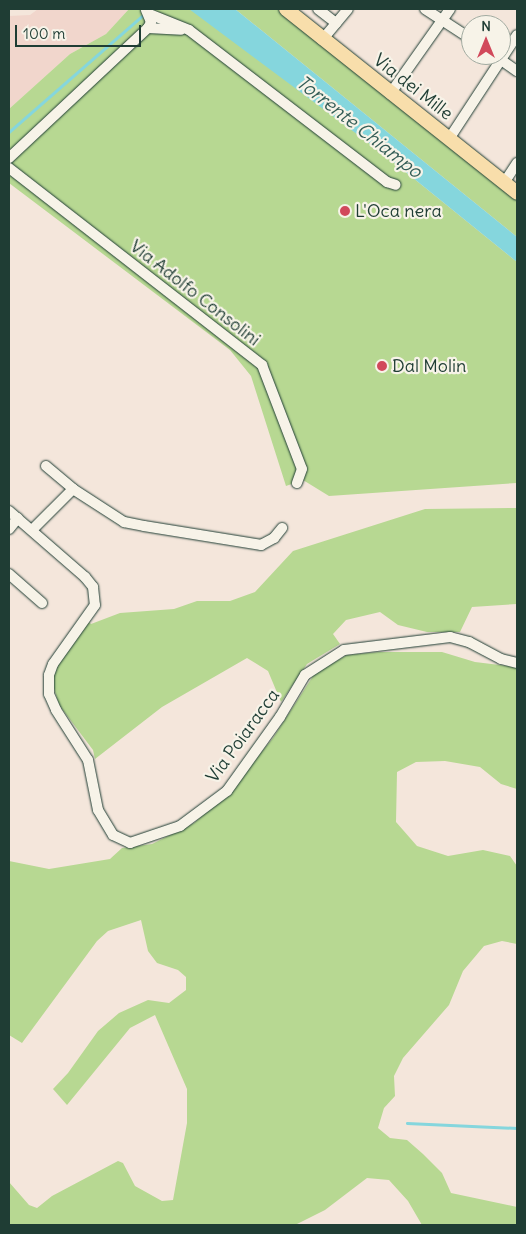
<!DOCTYPE html>
<style>
body{margin:0}
#map{position:relative;width:526px;height:1234px;overflow:hidden;background:#f4e6db;font-family:Delius,sans-serif}
div>[style]{position:absolute}
.built>*{inset:0;background:#f1d6cc}
.green>*{inset:0;background:#b7d892}
.water>*{inset:0;background:#85d6dd}
.stream>*{height:2.5px;margin:-1.25px;padding:0 1.25px;transform-origin:1.25px;border-radius:1.25px;background:#85d6dd}
.roads{filter:drop-shadow(0 0 1px #1f3d34) drop-shadow(0 0 1px #1f3d34)}
.minor>*{height:10px;margin:-5px;padding:0 5px;transform-origin:5px;border-radius:5px;background:#f7f3e8}
.major>*{height:14px;margin:-7px;padding:0 7px;transform-origin:7px;border-radius:7px;background:#f8deab}
.dots>*{width:14px;height:14px;translate:-50% -50%;box-sizing:border-box;border:2px solid #f7f3e8;border-radius:50%}
span{translate:-50% -50%;white-space:nowrap;text-align:center;line-height:1.15;-webkit-text-stroke:4.5px #f7f3e8;paint-order:stroke}
.street-label{font-size:18px;color:#1f3d34}
.poi-label{font-size:18px;color:#1f3d34}
.left{translate:0 -50%;text-align:left}
.water-label{font-size:19px;color:#335c56;font-style:italic}
.frame{position:absolute;inset:0;border:10px solid #1f3d34;pointer-events:none}
.north{position:absolute;left:461px;top:15px;width:50px;height:50px;box-sizing:border-box;background:#f7f3e8;border:1px solid #a1aaa0;border-radius:50%;rotate:0deg;font-size:14px;font-weight:700;line-height:20px;text-align:center;color:#1f3d34}
.north::after{content:'';display:block;margin:auto;width:18px;height:22px;background:#d1495b;clip-path:polygon(50% 0,100% 100%,50% 72%,0 100%)}
.scale{position:absolute;left:15px;top:25px;width:126px;height:22px;box-sizing:border-box;border:2px solid #1f3d34;border-top:0;padding-left:6px;font-size:15px;line-height:18px;white-space:nowrap;color:#1f3d34;-webkit-text-stroke:4px #f7f3e8;paint-order:stroke}
</style>
<div id="map">
<div class="built">
<i style="clip-path:polygon(38px 9px,129px 9px,106px 34px,70px 54px,9px 109px,9px 16px,30px 15px)"></i>
</div>
<div class="green">
<i style="clip-path:polygon(129px 9px,189px 9px,202px 16px,381px 152px,517px 262px,517px 483px,329px 496px,303px 480px,286px 486px,251px 376px,230px 350px,9px 183px,9px 109px,70px 54px,106px 34px)"></i>
<i style="clip-path:polygon(235px 9px,286px 9px,517px 194px,517px 237px)"></i>
<i style="clip-path:polygon(517px 508px,517px 604px,472px 607px,460px 632px,427px 632px,398px 625px,380px 612px,346px 620px,333px 634px,340px 644px,307px 664px,281px 702px,268px 671px,247px 658px,162px 707px,95px 759px,93px 750px,59px 705px,53px 685px,53px 664px,86px 619px,91px 624px,120px 613px,174px 609px,197px 601px,230px 601px,255px 592px,293px 551px,425px 509px)"></i>
<i style="clip-path:polygon(379px 652px,442px 652px,475px 662px,517px 667px,517px 789px,501px 784px,480px 767px,445px 761px,416px 762px,397px 772px,396px 822px,417px 846px,448px 856px,483px 850px,510px 856px,517px 866px,517px 944px,502px 941px,484px 946px,463px 971px,449px 1005px,403px 1058px,394px 1076px,395px 1096px,384px 1108px,378px 1128px,390px 1138px,407px 1140px,423px 1154px,442px 1173px,451px 1193px,517px 1207px,517px 1225px,422px 1225px,408px 1201px,389px 1180px,367px 1178px,325px 1210px,295px 1225px,9px 1225px,9px 1182px,29px 1205px,37px 1208px,52px 1196px,118px 1161px,123px 1163px,135px 1186px,162px 1201px,173px 1200px,187px 1123px,187px 1089px,155px 1015px,130px 1028px,67px 1105px,53px 1089px,68px 1073px,98px 1031px,119px 1013px,148px 1000px,169px 1003px,186px 990px,186px 977px,178px 970px,157px 963px,148px 951px,141px 920px,108px 931px,97px 941px,22px 1043px,9px 1035px,9px 861px,49px 869px,110px 859px,122px 848px,152px 844px,194px 823px,226px 795px,273px 738px,315px 673px,347px 655px)"></i>
</div>
<div class="water">
<i style="clip-path:polygon(189px 9px,235px 9px,517px 237px,517px 262px,381px 152px)"></i>
</div>
<div class="stream">
<i style="left:9px;top:132px;width:176px;rotate:-41.1deg"></i>
<i style="left:407px;top:1123px;width:110px;rotate:2.6deg"></i>
</div>
<div class="roads">
<div class="minor">
<i style="left:318px;top:9px;width:23px;rotate:38deg"></i>
<i style="left:425px;top:9px;width:55px;rotate:33.1deg"></i>
<i style="left:149px;top:14px;width:43px;rotate:21.8deg"></i>
<i style="left:189px;top:30px;width:250px;rotate:37.5deg"></i>
<i style="left:387px;top:182px;width:9px;rotate:18deg"></i>
<i style="left:148px;top:28px;width:33px;rotate:3deg"></i>
<i style="left:322px;top:40px;width:40px;rotate:-50deg"></i>
<i style="left:494px;top:55px;width:28px;rotate:35deg"></i>
<i style="left:390px;top:94px;width:104px;rotate:-54.8deg"></i>
<i style="left:449px;top:139px;width:124px;rotate:-56.8deg"></i>
<i style="left:9px;top:158px;width:190px;rotate:-43.1deg"></i>
<i style="left:148px;top:28px;width:7px;rotate:-63deg"></i>
<i style="left:151px;top:22px;width:13px;rotate:-113deg"></i>
<i style="left:9px;top:168px;width:321px;rotate:37.9deg"></i>
<i style="left:262px;top:365px;width:111px;rotate:69deg"></i>
<i style="left:302px;top:469px;width:15px;rotate:110deg"></i>
<i style="left:504px;top:183px;width:24px;rotate:-57deg"></i>
<i style="left:46px;top:466px;width:35px;rotate:40deg"></i>
<i style="left:9px;top:511px;width:101px;rotate:41deg"></i>
<i style="left:85px;top:577px;width:13px;rotate:51deg"></i>
<i style="left:93px;top:587px;width:18px;rotate:84deg"></i>
<i style="left:95px;top:605px;width:72px;rotate:125.4deg"></i>
<i style="left:53px;top:664px;width:12px;rotate:110deg"></i>
<i style="left:49px;top:675px;width:19px;rotate:90deg"></i>
<i style="left:49px;top:694px;width:17px;rotate:66deg"></i>
<i style="left:56px;top:710px;width:59px;rotate:57.4deg"></i>
<i style="left:88px;top:760px;width:51px;rotate:78.7deg"></i>
<i style="left:98px;top:810px;width:29px;rotate:59deg"></i>
<i style="left:113px;top:835px;width:19px;rotate:25deg"></i>
<i style="left:130px;top:843px;width:53px;rotate:-18.8deg"></i>
<i style="left:180px;top:826px;width:59px;rotate:-36.7deg"></i>
<i style="left:227px;top:791px;width:91px;rotate:-54.4deg"></i>
<i style="left:280px;top:717px;width:49px;rotate:-59.2deg"></i>
<i style="left:305px;top:675px;width:46px;rotate:-32.7deg"></i>
<i style="left:344px;top:650px;width:107px;rotate:-7deg"></i>
<i style="left:450px;top:637px;width:20px;rotate:15deg"></i>
<i style="left:469px;top:642px;width:36px;rotate:28deg"></i>
<i style="left:501px;top:659px;width:16px;rotate:14deg"></i>
<i style="left:9px;top:529px;width:14px;rotate:-51deg"></i>
<i style="left:32px;top:530px;width:58px;rotate:-45deg"></i>
<i style="left:73px;top:489px;width:61px;rotate:32.9deg"></i>
<i style="left:124px;top:522px;width:20px;rotate:11deg"></i>
<i style="left:144px;top:526px;width:119px;rotate:9.2deg"></i>
<i style="left:261px;top:545px;width:15px;rotate:-28deg"></i>
<i style="left:274px;top:538px;width:13px;rotate:-51deg"></i>
<i style="left:9px;top:574px;width:44px;rotate:41.3deg"></i>
</div>
<div class="major">
<i style="left:286px;top:9px;width:295px;rotate:38.5deg"></i>
</div>
</div>
<div class="dots">
<i style="left:345px;top:211px;background:#d1495b"></i>
<i style="left:382px;top:366px;background:#d1495b"></i>
</div>
<div class="street-label">
<span style="left:413px;top:87px;rotate:38deg">Via dei Mille</span>
<span style="left:195px;top:293px;rotate:38deg">Via Adolfo Consolini</span>
<span style="left:243px;top:736px;rotate:-54deg">Via Poiaracca</span>
</div>
<div class="poi-label">
<span class="left" style="left:355px;top:211px">L'Oca nera</span>
<span class="left" style="left:392px;top:366px">Dal Molin</span>
</div>
<div class="water-label">
<span style="left:359px;top:127px;rotate:38deg">Torrente Chiampo</span>
</div>
<div class="frame"></div>
<div class="north">N</div>
<div class="scale">100 m</div>
</div>
